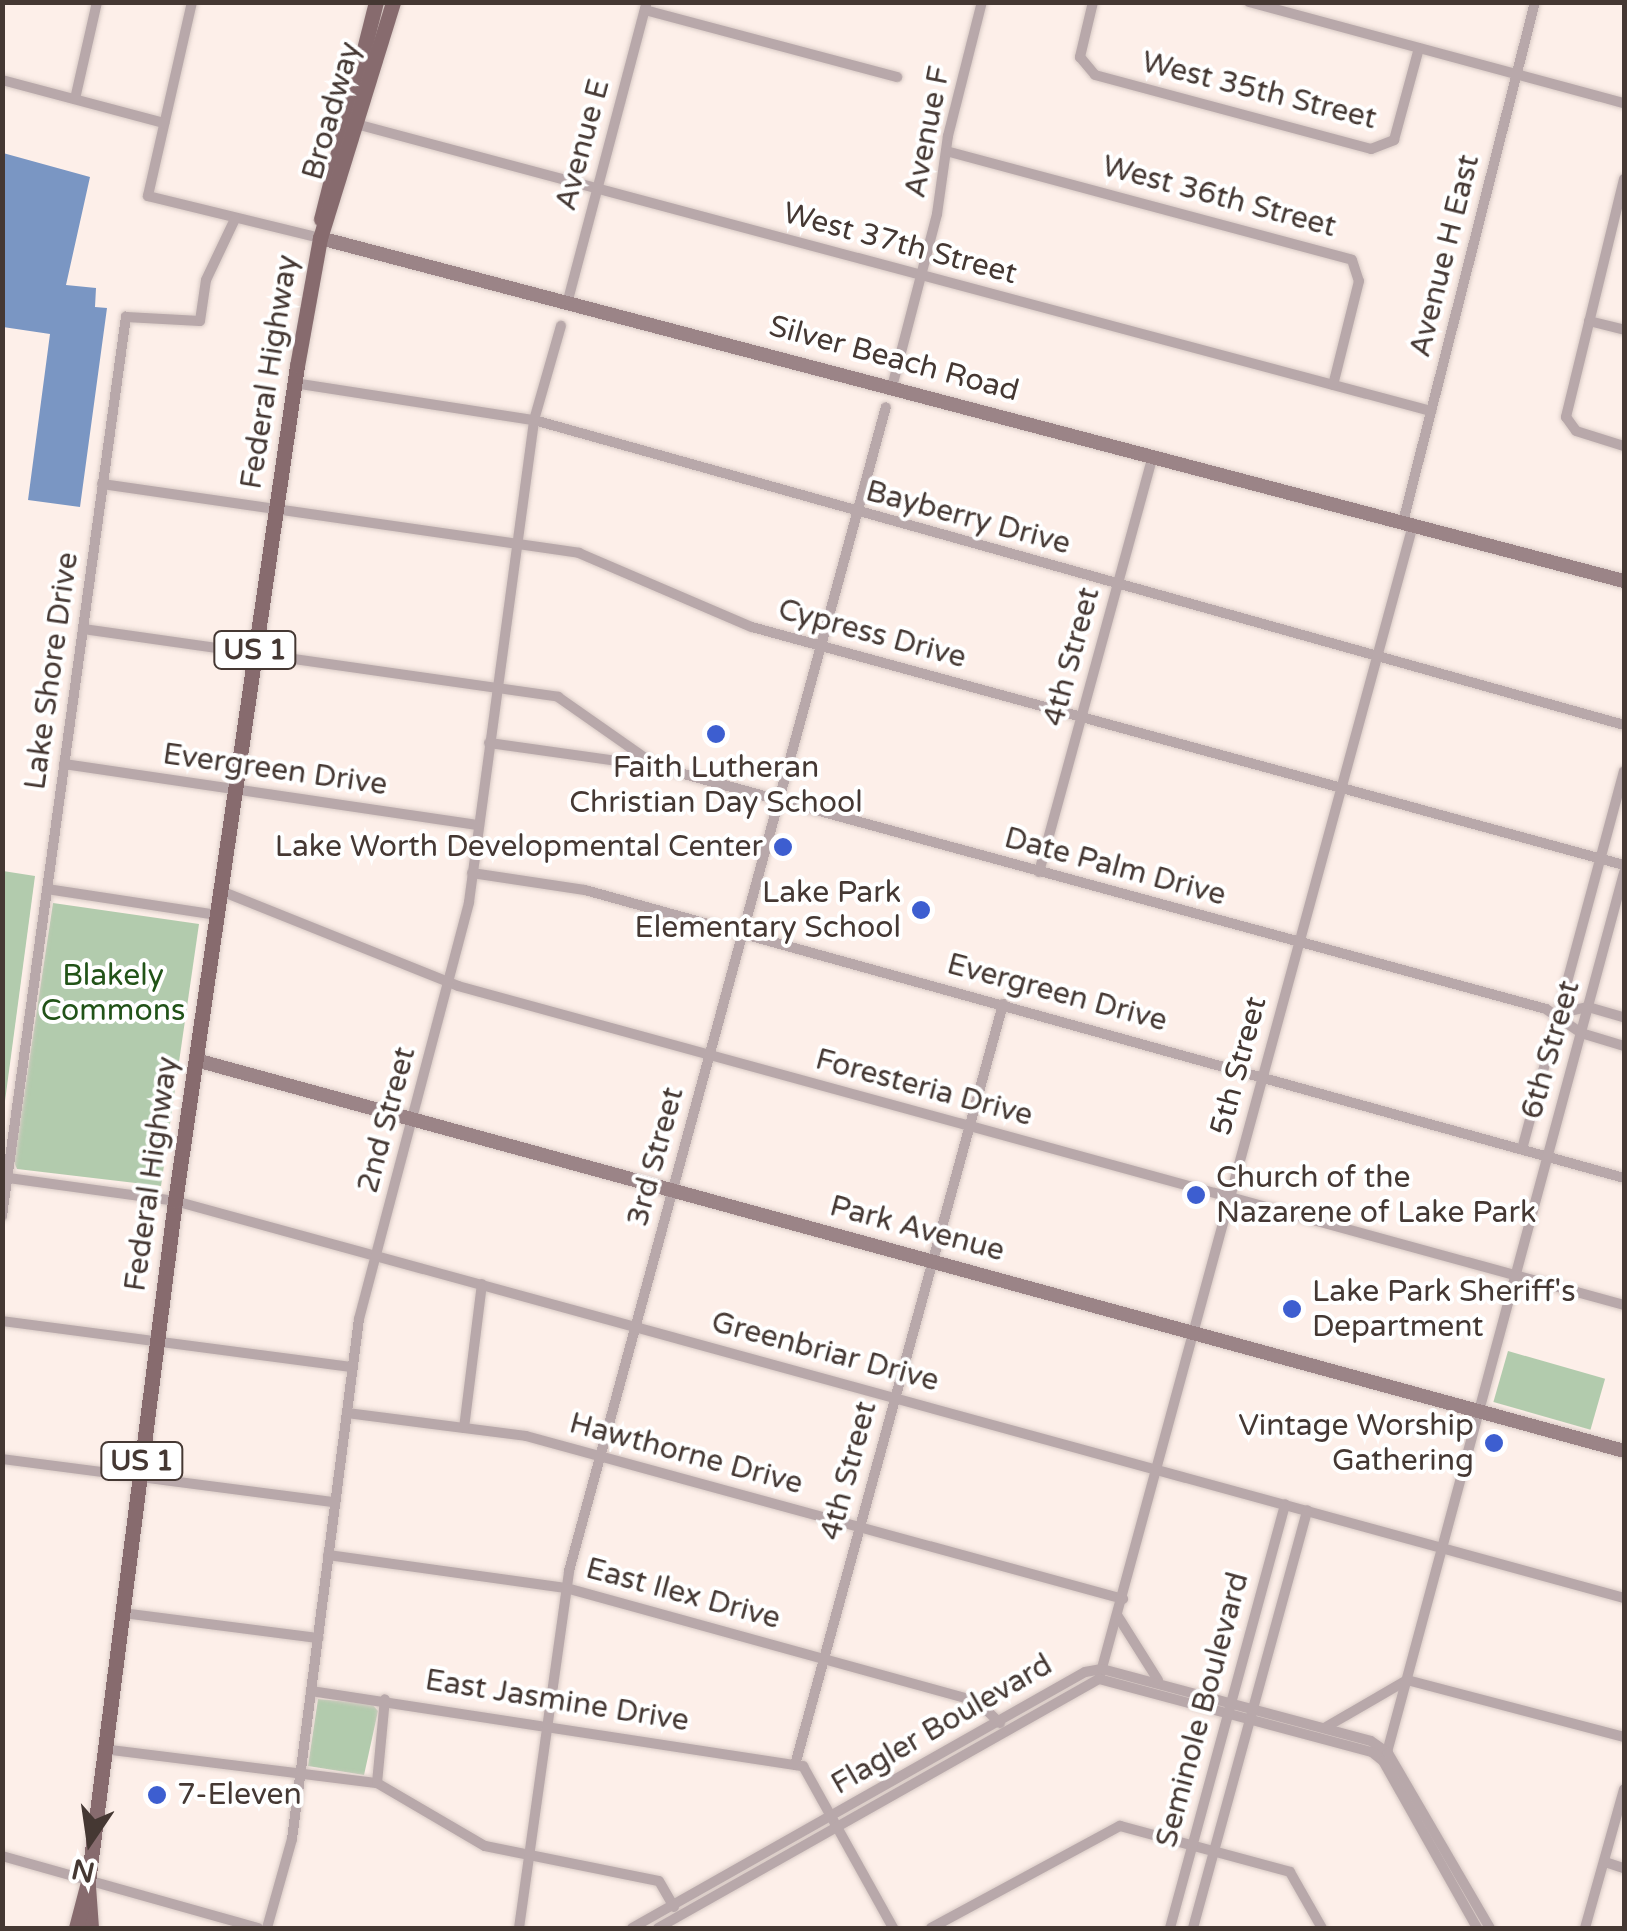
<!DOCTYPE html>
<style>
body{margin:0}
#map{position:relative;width:1627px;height:1931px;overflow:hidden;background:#fdefe9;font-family:"Varela Round",sans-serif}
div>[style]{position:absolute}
.green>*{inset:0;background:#b2cbad;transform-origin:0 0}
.water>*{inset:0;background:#7a96c3}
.roads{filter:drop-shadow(0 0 2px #d8cac5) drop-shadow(0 0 2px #d8cac5)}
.street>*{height:10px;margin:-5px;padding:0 5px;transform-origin:5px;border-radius:5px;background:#b8a8aa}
.secondary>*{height:14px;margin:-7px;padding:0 7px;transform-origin:7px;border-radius:7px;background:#9b8487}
.primary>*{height:15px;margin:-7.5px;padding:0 7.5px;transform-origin:7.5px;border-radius:7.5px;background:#876b6e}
.dots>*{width:28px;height:28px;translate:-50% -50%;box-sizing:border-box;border:5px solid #fff;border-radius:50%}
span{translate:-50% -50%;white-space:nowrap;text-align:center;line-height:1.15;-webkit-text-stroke:8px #fff;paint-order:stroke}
.shield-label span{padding:2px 8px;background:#fff;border:2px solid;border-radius:8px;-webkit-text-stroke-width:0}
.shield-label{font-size:28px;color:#453833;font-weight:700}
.street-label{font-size:30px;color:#453833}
.poi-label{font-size:30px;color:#453833}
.right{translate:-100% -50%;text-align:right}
.left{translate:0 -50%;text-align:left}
.park-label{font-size:30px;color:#225318}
.frame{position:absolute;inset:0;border:5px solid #453833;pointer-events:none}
.north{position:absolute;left:40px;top:1791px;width:100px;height:100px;-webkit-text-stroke:8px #fff;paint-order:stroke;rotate:193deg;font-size:28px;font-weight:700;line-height:40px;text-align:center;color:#453833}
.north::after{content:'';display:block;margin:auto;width:35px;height:45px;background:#453833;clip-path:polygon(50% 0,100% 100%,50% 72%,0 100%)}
</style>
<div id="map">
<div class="green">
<i style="clip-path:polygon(3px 871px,35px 876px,3px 1116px,2px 871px)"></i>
<i style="clip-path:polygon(53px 903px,199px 924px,161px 1186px,17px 1169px,14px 1162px)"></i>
<i style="left:1508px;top:1351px;width:101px;height:53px;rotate:16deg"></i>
<i style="clip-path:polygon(318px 1699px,372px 1704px,378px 1711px,364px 1775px,308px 1766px)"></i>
</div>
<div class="water">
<i style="clip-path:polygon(3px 153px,90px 177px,66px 285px,96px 288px,95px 307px,107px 308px,80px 507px,28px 500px,50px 334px,3px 327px)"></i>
</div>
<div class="roads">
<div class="street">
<i style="left:192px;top:2px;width:199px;rotate:102.8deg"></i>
<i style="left:148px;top:196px;width:177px;rotate:13.7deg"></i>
<i style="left:1093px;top:2px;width:57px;rotate:103.3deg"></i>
<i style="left:1080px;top:57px;width:23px;rotate:50deg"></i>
<i style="left:1095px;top:75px;width:286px;rotate:15deg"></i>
<i style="left:1371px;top:149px;width:25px;rotate:-21deg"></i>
<i style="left:1394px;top:140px;width:95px;rotate:-74.8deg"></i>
<i style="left:1249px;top:2px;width:388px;rotate:15.1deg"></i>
<i style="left:645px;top:10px;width:261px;rotate:14.9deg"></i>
<i style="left:2px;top:80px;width:168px;rotate:14.9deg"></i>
<i style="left:75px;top:99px;width:99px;rotate:-77.2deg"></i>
<i style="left:356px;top:124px;width:1113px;rotate:14.95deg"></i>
<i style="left:946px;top:151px;width:420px;rotate:15deg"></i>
<i style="left:1352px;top:260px;width:22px;rotate:72deg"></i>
<i style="left:1359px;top:281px;width:107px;rotate:104deg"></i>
<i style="left:1624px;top:179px;width:245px;rotate:103.7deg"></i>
<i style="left:1566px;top:417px;width:17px;rotate:54deg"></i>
<i style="left:1576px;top:431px;width:50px;rotate:17.4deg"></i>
<i style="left:568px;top:300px;width:308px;rotate:-75.2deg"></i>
<i style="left:1589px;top:321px;width:36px;rotate:14deg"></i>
<i style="left:294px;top:383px;width:243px;rotate:8.8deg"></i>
<i style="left:534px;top:420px;width:1132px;rotate:15.63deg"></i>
<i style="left:892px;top:387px;width:179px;rotate:-75.4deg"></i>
<i style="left:937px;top:214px;width:79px;rotate:-82deg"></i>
<i style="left:948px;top:136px;width:138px;rotate:-75.8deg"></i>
<i style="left:102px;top:484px;width:482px;rotate:8.2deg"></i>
<i style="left:579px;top:553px;width:188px;rotate:23.2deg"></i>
<i style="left:752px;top:627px;width:904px;rotate:15.27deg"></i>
<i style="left:1403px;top:522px;width:536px;rotate:-75.76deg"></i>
<i style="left:83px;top:629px;width:480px;rotate:8.1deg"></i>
<i style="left:558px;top:697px;width:122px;rotate:35deg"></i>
<i style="left:658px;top:767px;width:920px;rotate:15.24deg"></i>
<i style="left:1546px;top:1009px;width:42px;rotate:34.4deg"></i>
<i style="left:1581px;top:1033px;width:45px;rotate:16.8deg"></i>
<i style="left:489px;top:743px;width:165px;rotate:8deg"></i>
<i style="left:64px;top:764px;width:418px;rotate:8.4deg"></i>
<i style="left:1039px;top:872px;width:432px;rotate:-74.7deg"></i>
<i style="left:472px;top:873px;width:114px;rotate:8.6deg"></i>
<i style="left:585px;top:890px;width:1078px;rotate:15.49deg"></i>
<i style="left:47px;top:889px;width:172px;rotate:8.7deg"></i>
<i style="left:221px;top:891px;width:255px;rotate:21.8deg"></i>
<i style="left:458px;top:986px;width:1209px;rotate:15.3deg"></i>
<i style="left:1560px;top:1013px;width:29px;rotate:-12deg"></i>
<i style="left:1588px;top:1007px;width:37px;rotate:16deg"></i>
<i style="left:1522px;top:1149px;width:391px;rotate:-74.9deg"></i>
<i style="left:8px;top:1178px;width:169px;rotate:7.8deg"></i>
<i style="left:175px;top:1201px;width:1502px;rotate:15.32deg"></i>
<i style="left:2px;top:1216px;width:908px;rotate:-82.15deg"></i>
<i style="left:126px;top:317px;width:74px;rotate:3.1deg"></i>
<i style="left:200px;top:321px;width:41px;rotate:-81.7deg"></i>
<i style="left:206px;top:280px;width:68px;rotate:-64.6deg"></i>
<i style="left:2px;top:1321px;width:353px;rotate:7.5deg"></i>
<i style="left:347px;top:1413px;width:180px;rotate:7.3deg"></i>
<i style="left:526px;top:1436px;width:619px;rotate:15.27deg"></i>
<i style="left:464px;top:1428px;width:145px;rotate:-82.9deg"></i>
<i style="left:2px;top:1459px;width:336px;rotate:7.4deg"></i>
<i style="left:328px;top:1555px;width:240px;rotate:7.9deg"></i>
<i style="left:566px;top:1588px;width:426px;rotate:15.4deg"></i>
<i style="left:977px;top:1701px;width:32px;rotate:44deg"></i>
<i style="left:123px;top:1613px;width:197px;rotate:7.3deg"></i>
<i style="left:1117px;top:1615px;width:77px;rotate:57.8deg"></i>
<i style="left:1099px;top:1679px;width:1196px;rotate:-74.78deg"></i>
<i style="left:311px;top:1691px;width:498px;rotate:8.7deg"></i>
<i style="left:803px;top:1766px;width:185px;rotate:60.9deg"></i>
<i style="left:1326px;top:1727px;width:94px;rotate:-30.1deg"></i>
<i style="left:1407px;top:1680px;width:224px;rotate:14.7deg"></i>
<i style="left:103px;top:1749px;width:276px;rotate:7.1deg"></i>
<i style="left:377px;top:1783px;width:125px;rotate:30.3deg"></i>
<i style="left:485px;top:1846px;width:177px;rotate:11.4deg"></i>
<i style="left:659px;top:1881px;width:30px;rotate:60deg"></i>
<i style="left:1386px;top:1756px;width:915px;rotate:-74.92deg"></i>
<i style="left:795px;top:1765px;width:789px;rotate:-74.71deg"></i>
<i style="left:377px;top:1783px;width:84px;rotate:-84.6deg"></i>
<i style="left:2px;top:1856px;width:266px;rotate:15.7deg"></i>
<i style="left:1605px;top:1862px;width:20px;rotate:18deg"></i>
<i style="left:267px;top:1928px;width:92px;rotate:-74.3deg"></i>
<i style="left:292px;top:1839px;width:524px;rotate:-82.66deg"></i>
<i style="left:359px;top:1319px;width:431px;rotate:-75.2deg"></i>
<i style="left:469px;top:902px;width:486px;rotate:-82.3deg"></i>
<i style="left:534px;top:420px;width:98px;rotate:-74deg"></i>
<i style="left:519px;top:1928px;width:360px;rotate:-82deg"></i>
<i style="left:569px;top:1571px;width:1206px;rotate:-74.77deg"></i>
<i style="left:632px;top:1928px;width:520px;rotate:-29.47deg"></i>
<i style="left:1085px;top:1672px;width:17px;rotate:-10deg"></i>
<i style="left:1102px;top:1669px;width:278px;rotate:15deg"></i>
<i style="left:1371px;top:1741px;width:21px;rotate:35deg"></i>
<i style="left:1388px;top:1753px;width:203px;rotate:59.8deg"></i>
<i style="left:658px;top:1928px;width:506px;rotate:-29.45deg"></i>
<i style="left:1099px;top:1679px;width:283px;rotate:15deg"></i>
<i style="left:1372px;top:1752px;width:14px;rotate:39deg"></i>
<i style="left:1383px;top:1761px;width:192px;rotate:60.6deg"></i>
<i style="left:931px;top:1928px;width:215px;rotate:-28.4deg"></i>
<i style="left:1120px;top:1826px;width:176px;rotate:15.1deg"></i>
<i style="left:1290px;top:1872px;width:64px;rotate:60.3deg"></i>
<i style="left:1170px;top:1928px;width:439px;rotate:-74.8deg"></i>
<i style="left:1193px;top:1928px;width:433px;rotate:-74.7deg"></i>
<i style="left:1585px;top:1928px;width:144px;rotate:-74.3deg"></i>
</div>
<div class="secondary">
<i style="left:320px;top:238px;width:1348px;rotate:14.74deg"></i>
<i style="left:196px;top:1060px;width:1481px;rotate:15.31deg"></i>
</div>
<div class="primary">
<i style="left:321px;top:219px;width:224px;rotate:-75.8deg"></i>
<i style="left:88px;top:1886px;width:42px;rotate:85.9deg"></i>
<i style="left:76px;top:1928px;width:48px;rotate:-75.4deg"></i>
<i style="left:88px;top:1882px;width:687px;rotate:-82.72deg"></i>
<i style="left:175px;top:1201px;width:844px;rotate:-81.69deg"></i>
<i style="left:297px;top:366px;width:130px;rotate:-79.8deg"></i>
<i style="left:320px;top:238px;width:247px;rotate:-72.8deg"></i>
</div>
</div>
<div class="dots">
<i style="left:716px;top:734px;background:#3d5ed0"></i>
<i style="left:783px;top:847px;background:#3d5ed0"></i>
<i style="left:921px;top:910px;background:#3d5ed0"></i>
<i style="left:1196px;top:1195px;background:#3d5ed0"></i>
<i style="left:1292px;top:1309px;background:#3d5ed0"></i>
<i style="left:1494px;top:1443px;background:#3d5ed0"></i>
<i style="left:157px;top:1795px;background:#3d5ed0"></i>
</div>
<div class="shield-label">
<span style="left:255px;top:650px">US 1</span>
<span style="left:142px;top:1461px">US 1</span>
</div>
<div class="street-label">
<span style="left:1259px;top:91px;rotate:14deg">West 35th Street</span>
<span style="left:332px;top:111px;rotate:-74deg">Broadway</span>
<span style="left:928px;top:132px;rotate:-79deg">Avenue F</span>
<span style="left:583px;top:145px;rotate:-75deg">Avenue E</span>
<span style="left:1219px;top:197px;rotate:15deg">West 36th Street</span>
<span style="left:900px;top:244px;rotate:15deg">West 37th Street</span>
<span style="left:1445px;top:256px;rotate:-76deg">Avenue H East</span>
<span style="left:894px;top:359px;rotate:15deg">Silver Beach Road</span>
<span style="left:270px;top:372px;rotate:-81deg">Federal Highway</span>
<span style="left:968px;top:518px;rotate:15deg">Bayberry Drive</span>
<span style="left:872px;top:634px;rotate:15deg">Cypress Drive</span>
<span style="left:1072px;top:657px;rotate:-75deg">4th Street</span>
<span style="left:52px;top:671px;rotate:-82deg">Lake Shore Drive</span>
<span style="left:275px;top:770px;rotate:8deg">Evergreen Drive</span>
<span style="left:1115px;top:867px;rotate:15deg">Date Palm Drive</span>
<span style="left:1057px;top:993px;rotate:15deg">Evergreen Drive</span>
<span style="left:1551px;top:1050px;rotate:-74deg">6th Street</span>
<span style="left:1239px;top:1066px;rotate:-75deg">5th Street</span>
<span style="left:924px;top:1088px;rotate:15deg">Foresteria Drive</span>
<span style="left:387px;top:1120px;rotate:-75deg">2nd Street</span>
<span style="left:656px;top:1157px;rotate:-75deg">3rd Street</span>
<span style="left:152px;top:1174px;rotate:-82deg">Federal Highway</span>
<span style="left:917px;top:1229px;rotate:15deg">Park Avenue</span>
<span style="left:825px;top:1352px;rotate:15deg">Greenbriar Drive</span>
<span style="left:686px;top:1454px;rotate:15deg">Hawthorne Drive</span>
<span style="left:849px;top:1471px;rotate:-75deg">4th Street</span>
<span style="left:683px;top:1594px;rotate:15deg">East Ilex Drive</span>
<span style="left:557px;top:1701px;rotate:9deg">East Jasmine Drive</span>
<span style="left:1203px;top:1710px;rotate:-75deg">Seminole Boulevard</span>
<span style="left:942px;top:1725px;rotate:-30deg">Flagler Boulevard</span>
</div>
<div class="poi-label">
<span style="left:716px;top:785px">Faith Lutheran<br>Christian Day School</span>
<span class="right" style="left:763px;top:847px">Lake Worth Developmental Center</span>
<span class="right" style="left:901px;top:910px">Lake Park<br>Elementary School</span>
<span class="left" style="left:1216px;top:1195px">Church of the<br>Nazarene of Lake Park</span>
<span class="left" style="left:1312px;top:1309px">Lake Park Sheriff's<br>Department</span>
<span class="right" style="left:1474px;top:1443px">Vintage Worship<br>Gathering</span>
<span class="left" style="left:177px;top:1795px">7-Eleven</span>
</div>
<div class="park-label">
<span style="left:113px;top:993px">Blakely<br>Commons</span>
</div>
<div class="frame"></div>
<div class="north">N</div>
</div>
